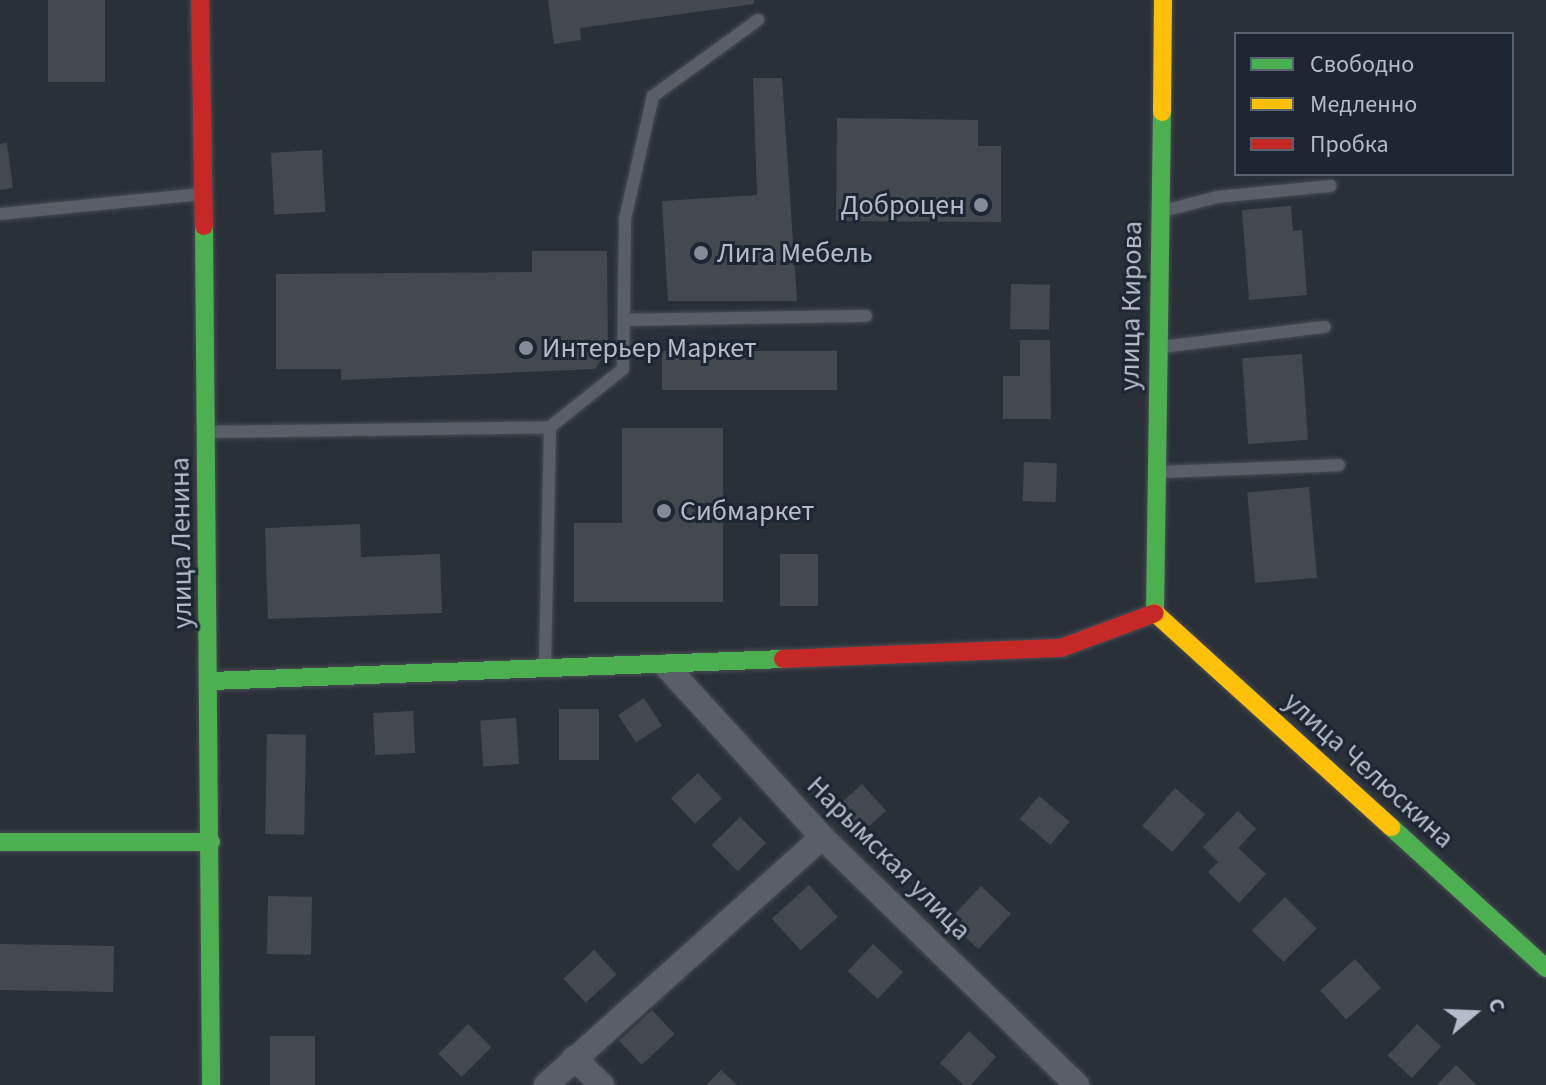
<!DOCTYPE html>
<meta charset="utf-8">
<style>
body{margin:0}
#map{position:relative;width:1546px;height:1085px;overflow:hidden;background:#2a3038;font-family:"Source Sans 3",sans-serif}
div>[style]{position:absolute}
.building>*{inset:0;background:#444950;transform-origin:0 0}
.roads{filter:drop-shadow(0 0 2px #484c53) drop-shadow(0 0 2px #484c53)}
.lane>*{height:12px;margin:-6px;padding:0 6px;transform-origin:6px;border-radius:6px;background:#5a5e66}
.street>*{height:24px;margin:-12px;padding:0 12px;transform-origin:12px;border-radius:12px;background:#5a5e66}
.fast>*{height:18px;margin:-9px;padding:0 9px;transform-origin:9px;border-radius:9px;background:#4caf50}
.slow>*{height:18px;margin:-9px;padding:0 9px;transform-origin:9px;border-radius:9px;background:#ffc107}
.jam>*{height:18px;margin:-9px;padding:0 9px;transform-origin:9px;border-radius:9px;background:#c62828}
.dots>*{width:22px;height:22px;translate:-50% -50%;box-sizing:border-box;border:4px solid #1d2633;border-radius:50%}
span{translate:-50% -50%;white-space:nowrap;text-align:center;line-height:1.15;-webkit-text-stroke:6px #1d2633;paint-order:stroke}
.poi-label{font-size:28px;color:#b4bcc9}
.right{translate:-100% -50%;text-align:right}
.left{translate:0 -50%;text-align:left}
.street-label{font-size:28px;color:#b4bcc9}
.legend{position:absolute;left:1234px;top:32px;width:280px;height:144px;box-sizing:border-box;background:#1d2633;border:2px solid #59626f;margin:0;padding:10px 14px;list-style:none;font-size:24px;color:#b4bcc9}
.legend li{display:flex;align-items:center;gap:16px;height:40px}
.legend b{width:40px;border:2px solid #59626f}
.north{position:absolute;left:1434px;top:973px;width:80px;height:80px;-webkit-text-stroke:6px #1d2633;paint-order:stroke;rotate:71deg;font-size:22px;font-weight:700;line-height:32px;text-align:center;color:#b4bcc9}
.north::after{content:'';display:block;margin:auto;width:28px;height:36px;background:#b4bcc9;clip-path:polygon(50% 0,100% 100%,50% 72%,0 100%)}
</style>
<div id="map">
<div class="building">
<i style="left:48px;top:0;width:57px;height:82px"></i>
<i style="clip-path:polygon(548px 0,754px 0,754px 4px,580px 28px,581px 40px,554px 44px)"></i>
<i style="clip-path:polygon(753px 78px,782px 78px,797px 301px,668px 301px,662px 201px,757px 195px)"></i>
<i style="clip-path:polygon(837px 118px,978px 120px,978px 146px,1001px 146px,1001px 222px,836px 221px)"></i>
<i style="clip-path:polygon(7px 143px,13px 188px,0 190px,0 144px)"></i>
<i style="left:322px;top:150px;width:62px;height:51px;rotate:87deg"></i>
<i style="clip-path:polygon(1291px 206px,1293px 231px,1302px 230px,1307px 295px,1249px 300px,1242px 210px)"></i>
<i style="clip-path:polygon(532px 251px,607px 251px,608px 350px,595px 369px,341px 380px,341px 369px,276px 369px,276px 274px,532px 272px)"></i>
<i style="left:1011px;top:284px;width:39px;height:45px;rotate:1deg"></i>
<i style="clip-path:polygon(1020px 340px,1050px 340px,1051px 419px,1003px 419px,1003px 376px,1020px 376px)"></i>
<i style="left:837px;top:351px;width:39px;height:175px;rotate:90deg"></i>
<i style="left:1302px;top:354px;width:86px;height:60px;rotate:86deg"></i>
<i style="clip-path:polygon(622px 428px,723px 428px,723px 602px,574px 602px,574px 523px,622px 523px)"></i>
<i style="left:1024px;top:462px;width:33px;height:39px;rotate:2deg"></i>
<i style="left:1309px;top:487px;width:91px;height:62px;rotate:85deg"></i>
<i style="clip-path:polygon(360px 524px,361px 557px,440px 554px,442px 613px,268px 619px,265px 528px)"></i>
<i style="left:780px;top:554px;width:38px;height:52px"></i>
<i style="left:644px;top:698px;width:33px;height:31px;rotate:57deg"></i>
<i style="left:559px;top:709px;width:40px;height:51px"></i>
<i style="left:413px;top:711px;width:42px;height:40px;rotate:87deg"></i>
<i style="left:516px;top:718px;width:46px;height:36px;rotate:86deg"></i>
<i style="left:267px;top:734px;width:39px;height:100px;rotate:1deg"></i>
<i style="left:698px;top:773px;width:35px;height:37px;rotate:47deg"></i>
<i style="left:862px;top:784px;width:36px;height:40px;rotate:48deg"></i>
<i style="left:1175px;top:788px;width:40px;height:50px;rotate:41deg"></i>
<i style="left:1039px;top:796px;width:40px;height:30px;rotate:40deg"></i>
<i style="clip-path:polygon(1238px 811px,1256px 829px,1238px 848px,1266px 874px,1239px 903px,1208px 872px,1218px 862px,1203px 847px)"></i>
<i style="left:740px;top:817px;width:37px;height:40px;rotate:45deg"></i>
<i style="left:809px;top:885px;width:43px;height:50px;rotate:48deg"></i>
<i style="left:981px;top:886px;width:41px;height:48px;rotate:43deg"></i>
<i style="left:268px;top:896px;width:44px;height:58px;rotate:1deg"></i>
<i style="left:1285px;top:897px;width:45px;height:47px;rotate:45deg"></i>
<i style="left:0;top:944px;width:114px;height:46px;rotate:1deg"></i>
<i style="left:873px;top:944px;width:41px;height:37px;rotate:43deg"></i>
<i style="left:594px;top:950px;width:33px;height:42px;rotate:47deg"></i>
<i style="left:1355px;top:959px;width:39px;height:47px;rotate:48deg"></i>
<i style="left:652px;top:1010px;width:33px;height:45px;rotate:47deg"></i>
<i style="left:468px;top:1024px;width:33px;height:42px;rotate:45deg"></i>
<i style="left:1417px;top:1024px;width:33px;height:43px;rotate:43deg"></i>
<i style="clip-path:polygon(969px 1031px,996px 1057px,971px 1085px,964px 1085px,940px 1063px)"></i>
<i style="left:270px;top:1036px;width:45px;height:49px"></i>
<i style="clip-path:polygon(1456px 1065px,1477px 1085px,1437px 1085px)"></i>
<i style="clip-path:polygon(721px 1070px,737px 1085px,706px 1085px)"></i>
</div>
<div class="roads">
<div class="lane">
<i style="left:1163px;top:211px;width:56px;rotate:-14.5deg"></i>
<i style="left:1217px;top:197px;width:114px;rotate:-5.6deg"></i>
<i style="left:0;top:214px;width:201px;rotate:-5.7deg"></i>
<i style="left:626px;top:320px;width:240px;rotate:-1deg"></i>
<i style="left:1161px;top:347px;width:165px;rotate:-7deg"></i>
<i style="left:550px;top:427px;width:93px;rotate:-38.5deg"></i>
<i style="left:623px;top:369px;width:150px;rotate:-89.2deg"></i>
<i style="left:625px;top:219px;width:126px;rotate:-77.2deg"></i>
<i style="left:653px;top:96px;width:130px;rotate:-35.9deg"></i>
<i style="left:210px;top:432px;width:340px;rotate:-0.8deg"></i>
<i style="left:550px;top:427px;width:238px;rotate:91.2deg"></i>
<i style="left:1160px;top:472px;width:179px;rotate:-2.2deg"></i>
</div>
<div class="street">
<i style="left:666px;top:666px;width:231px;rotate:47.6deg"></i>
<i style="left:822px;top:837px;width:356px;rotate:44.2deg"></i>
<i style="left:574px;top:1058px;width:39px;rotate:44deg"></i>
<i style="left:546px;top:1085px;width:371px;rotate:-41.9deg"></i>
</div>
<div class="fast">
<i style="left:204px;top:226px;width:859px;rotate:89.53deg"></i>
<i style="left:1155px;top:613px;width:501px;rotate:-89.2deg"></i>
<i style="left:211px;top:681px;width:572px;rotate:-2.2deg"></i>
<i style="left:1391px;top:827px;width:210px;rotate:42.3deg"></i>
<i style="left:0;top:842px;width:211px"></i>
</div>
<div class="slow">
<i style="left:1162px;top:112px;width:112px;rotate:-89.5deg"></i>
<i style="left:1155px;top:613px;width:319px;rotate:42.2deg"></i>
</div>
<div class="jam">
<i style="left:200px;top:0;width:226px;rotate:89deg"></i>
<i style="left:783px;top:659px;width:278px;rotate:-2.3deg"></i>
<i style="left:1061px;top:648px;width:100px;rotate:-20.4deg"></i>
</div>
</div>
<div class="dots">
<i style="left:981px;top:205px;background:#848b96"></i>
<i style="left:701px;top:253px;background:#848b96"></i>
<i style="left:526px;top:348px;background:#848b96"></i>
<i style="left:664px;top:511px;background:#848b96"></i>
</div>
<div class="poi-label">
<span class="right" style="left:965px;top:205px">Доброцен</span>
<span class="left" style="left:717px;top:253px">Лига Мебель</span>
<span class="left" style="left:542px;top:348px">Интерьер Маркет</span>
<span class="left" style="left:680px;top:511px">Сибмаркет</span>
</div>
<div class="street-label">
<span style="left:1131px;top:306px;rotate:-89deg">улица Кирова</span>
<span style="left:181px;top:543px;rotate:-91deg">улица Ленина</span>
<span style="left:1369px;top:770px;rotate:42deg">улица Челюскина</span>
<span style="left:889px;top:858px;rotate:45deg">Нарымская улица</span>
</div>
<ul class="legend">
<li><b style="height:10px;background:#4caf50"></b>Свободно</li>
<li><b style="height:10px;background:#ffc107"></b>Медленно</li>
<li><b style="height:10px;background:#c62828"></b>Пробка</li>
</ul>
<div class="north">С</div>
</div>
